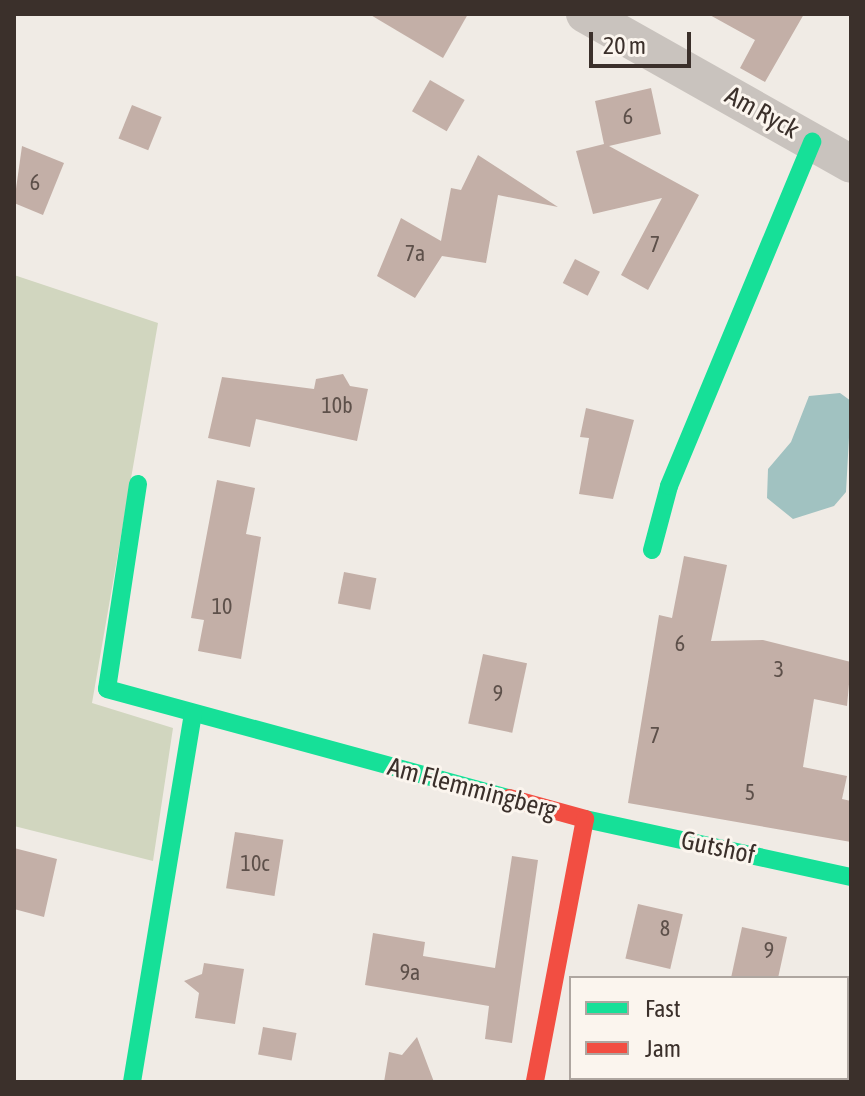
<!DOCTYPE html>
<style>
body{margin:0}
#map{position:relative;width:865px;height:1096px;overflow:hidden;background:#f0ebe5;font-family:"Asap Condensed",sans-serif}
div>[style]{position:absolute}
.green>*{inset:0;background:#d1d6bf}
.water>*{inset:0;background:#a1c2c1}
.building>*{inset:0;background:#c3afa7;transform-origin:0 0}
.street>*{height:38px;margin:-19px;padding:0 19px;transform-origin:19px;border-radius:19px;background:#c9c3be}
.fast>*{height:18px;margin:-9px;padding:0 9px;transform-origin:9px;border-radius:9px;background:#16e098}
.jam>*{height:18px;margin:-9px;padding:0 9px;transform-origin:9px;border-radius:9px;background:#f24e42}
span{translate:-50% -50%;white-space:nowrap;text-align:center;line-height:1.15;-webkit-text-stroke:6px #fbf5ee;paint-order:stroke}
.number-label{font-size:22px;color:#5d504a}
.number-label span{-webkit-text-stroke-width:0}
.street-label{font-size:26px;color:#3b302b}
.frame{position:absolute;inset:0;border:16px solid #3b302b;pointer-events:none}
.legend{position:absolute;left:569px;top:976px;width:280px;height:104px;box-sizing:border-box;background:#fbf5ee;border:2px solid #aea6a0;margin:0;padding:10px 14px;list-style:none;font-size:24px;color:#3b302b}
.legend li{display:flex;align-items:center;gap:16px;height:40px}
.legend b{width:40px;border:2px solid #aea6a0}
.scale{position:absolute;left:589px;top:32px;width:102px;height:36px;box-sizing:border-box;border:4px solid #3b302b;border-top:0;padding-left:10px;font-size:24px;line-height:28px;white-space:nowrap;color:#3b302b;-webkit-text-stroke:6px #fbf5ee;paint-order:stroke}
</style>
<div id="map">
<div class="green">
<i style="clip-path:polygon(14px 275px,158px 323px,92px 703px,173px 728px,153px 861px,14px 826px)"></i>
</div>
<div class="water">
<i style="clip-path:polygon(840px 393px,851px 401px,846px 492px,834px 506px,793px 519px,767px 498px,768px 469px,791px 442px,809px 396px)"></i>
</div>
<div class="building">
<i style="clip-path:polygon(369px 14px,468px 14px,443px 58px)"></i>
<i style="clip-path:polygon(708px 14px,804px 14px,765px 82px,740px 68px,755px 40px)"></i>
<i style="left:430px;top:80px;width:40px;height:36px;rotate:30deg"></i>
<i style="clip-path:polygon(651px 88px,661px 134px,609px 146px,699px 195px,648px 290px,621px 275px,662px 198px,593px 214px,576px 151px,604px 144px,595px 101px)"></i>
<i style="left:132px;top:105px;width:32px;height:36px;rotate:22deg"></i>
<i style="clip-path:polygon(22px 146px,64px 163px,43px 215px,14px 203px)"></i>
<i style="clip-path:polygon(478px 155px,558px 207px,498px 195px,486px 263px,442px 256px,415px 298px,377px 276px,401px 218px,441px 241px,451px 188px,461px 190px)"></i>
<i style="left:575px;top:259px;width:28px;height:27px;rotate:27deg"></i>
<i style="clip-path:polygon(343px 374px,350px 386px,368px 389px,357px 441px,256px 419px,250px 447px,208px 438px,222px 377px,314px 389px,316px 379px)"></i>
<i style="clip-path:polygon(586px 408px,634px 420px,613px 499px,579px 494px,589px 438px,580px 437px)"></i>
<i style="clip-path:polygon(217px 480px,255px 488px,246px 534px,261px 537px,241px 659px,198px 651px,204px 620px,191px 618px)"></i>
<i style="clip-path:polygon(684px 556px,727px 565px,711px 641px,763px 640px,851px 662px,847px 706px,814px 699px,803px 767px,847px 776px,842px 799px,851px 801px,851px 842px,628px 803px,659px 615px,672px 618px)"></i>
<i style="left:344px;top:572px;width:33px;height:32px;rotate:11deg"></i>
<i style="left:483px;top:654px;width:45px;height:71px;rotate:12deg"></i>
<i style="left:235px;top:832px;width:49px;height:57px;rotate:9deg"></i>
<i style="clip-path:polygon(14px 848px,57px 859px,44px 917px,14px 909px)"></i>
<i style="clip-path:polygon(512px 856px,538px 860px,512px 1043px,485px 1039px,489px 1006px,365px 985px,373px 933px,425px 942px,423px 956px,495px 968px)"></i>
<i style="left:638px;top:904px;width:46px;height:56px;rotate:13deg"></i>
<i style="clip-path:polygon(742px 927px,787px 937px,778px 978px,731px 978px)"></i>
<i style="clip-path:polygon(204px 963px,244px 969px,235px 1024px,195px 1018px,199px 993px,184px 981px,202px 974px)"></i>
<i style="left:263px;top:1027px;width:34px;height:28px;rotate:10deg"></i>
<i style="clip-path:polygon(417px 1037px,434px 1082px,384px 1082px,389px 1052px,402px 1055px)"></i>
</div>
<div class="street">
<i style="left:585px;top:14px;width:305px;rotate:29.4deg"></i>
</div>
<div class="fast">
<i style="left:138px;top:484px;width:207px;rotate:98.6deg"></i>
<i style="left:107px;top:689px;width:417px;rotate:15.2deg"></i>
<i style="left:652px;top:550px;width:66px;rotate:-75.1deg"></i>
<i style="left:669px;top:486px;width:373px;rotate:-67.4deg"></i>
<i style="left:585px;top:819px;width:272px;rotate:12.3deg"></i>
<i style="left:132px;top:1082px;width:374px;rotate:-80.6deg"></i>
</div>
<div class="jam">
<i style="left:509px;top:798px;width:79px;rotate:15.4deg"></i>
<i style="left:585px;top:819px;width:268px;rotate:100.8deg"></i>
</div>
<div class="number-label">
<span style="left:628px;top:117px">6</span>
<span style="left:35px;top:183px">6</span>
<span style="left:655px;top:245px">7</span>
<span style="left:415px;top:254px">7a</span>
<span style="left:337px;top:406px">10b</span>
<span style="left:222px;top:607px">10</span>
<span style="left:680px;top:644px">6</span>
<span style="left:779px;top:670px">3</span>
<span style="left:498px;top:694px">9</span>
<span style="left:655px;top:736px">7</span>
<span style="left:750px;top:793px">5</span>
<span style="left:255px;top:864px">10c</span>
<span style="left:665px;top:929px">8</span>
<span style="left:769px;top:951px">9</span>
<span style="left:410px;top:973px">9a</span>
</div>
<div class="street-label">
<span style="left:762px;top:113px;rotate:29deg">Am Ryck</span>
<span style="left:472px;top:789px;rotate:15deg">Am Flemmingberg</span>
<span style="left:718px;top:848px;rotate:12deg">Gutshof</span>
</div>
<div class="frame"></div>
<ul class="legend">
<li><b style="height:10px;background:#16e098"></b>Fast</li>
<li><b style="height:10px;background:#f24e42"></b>Jam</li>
</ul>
<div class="scale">20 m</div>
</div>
